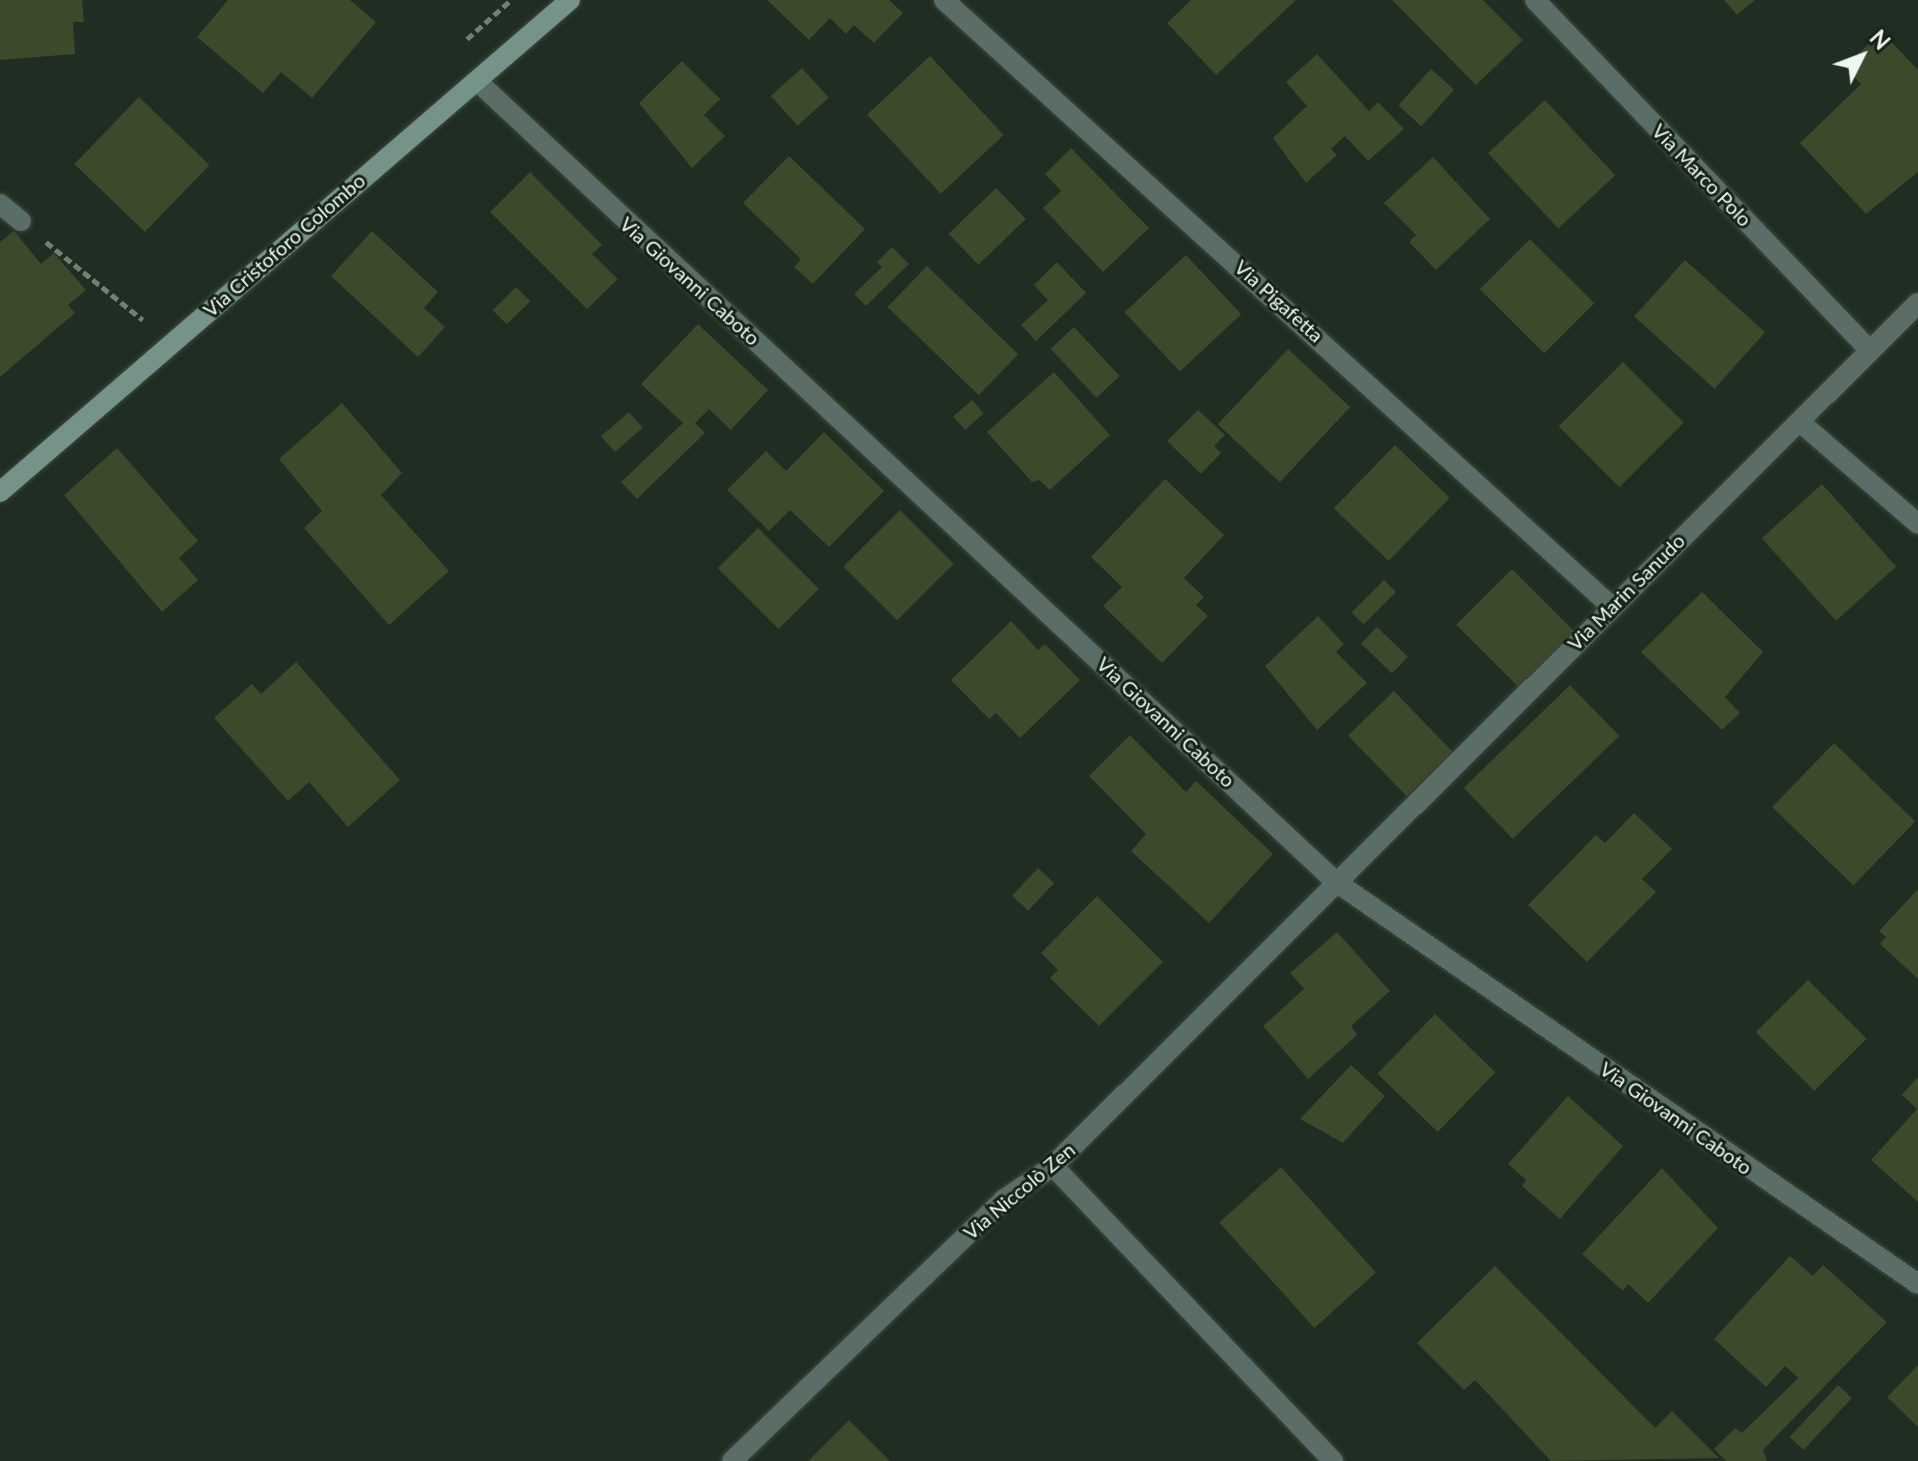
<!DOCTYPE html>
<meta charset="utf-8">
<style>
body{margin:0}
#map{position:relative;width:1918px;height:1461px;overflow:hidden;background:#1f2d22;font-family:Lato,sans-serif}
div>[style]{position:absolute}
.building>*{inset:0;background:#3c492b;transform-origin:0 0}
.path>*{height:5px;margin-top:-2.5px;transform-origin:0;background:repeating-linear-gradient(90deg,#737f75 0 8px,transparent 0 12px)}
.roads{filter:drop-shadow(0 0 2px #3c493f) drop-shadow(0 0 2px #3c493f)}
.street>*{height:20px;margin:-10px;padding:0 10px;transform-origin:10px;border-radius:10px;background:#5b6d67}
.secondary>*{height:20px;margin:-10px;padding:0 10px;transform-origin:10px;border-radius:10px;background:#769389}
span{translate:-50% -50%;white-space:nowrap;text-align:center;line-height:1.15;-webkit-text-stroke:6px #162319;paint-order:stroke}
.street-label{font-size:20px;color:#eef8f0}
.north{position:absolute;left:1822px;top:16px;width:80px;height:80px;-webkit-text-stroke:6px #162319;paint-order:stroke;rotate:48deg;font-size:22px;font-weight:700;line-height:32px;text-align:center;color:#eef8f0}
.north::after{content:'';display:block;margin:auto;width:28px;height:36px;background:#eef8f0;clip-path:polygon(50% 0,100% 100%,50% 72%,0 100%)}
</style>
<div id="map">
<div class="building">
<i style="clip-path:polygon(0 0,82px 0,84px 22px,73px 22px,75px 54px,0 60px)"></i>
<i style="clip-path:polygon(228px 0,350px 0,376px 22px,312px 98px,281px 72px,263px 93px,197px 37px)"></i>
<i style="clip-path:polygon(767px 0,889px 0,903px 13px,874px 43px,854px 25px,846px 34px,830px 18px,809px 40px)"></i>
<i style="clip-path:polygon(1191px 0,1296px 0,1216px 75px,1167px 23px)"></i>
<i style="clip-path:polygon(1392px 0,1483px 0,1523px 40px,1476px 85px)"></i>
<i style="clip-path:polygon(1724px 0,1755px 0,1737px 15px)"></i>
<i style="clip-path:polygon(1882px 32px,1918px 70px,1918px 172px,1866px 214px,1800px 143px,1861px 84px,1845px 66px)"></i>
<i style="clip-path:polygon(1317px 54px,1369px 111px,1378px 102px,1404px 129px,1368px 161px,1345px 136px,1331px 149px,1337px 155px,1306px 183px,1273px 138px,1307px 106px,1286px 82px)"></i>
<i style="left:930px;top:56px;width:108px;height:86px;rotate:47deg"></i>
<i style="clip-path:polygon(682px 61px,720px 99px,704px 115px,725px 136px,692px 168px,639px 103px)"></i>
<i style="left:802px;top:68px;width:40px;height:42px;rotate:48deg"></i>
<i style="left:1431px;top:69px;width:31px;height:49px;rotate:42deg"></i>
<i style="left:139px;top:97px;width:98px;height:93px;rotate:44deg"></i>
<i style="left:1545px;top:100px;width:103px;height:78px;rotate:47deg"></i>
<i style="clip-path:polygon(1071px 148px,1149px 228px,1103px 272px,1043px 208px,1061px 191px,1045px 174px)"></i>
<i style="clip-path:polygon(789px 156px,865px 229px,813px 284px,794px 267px,801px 259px,743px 203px)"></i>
<i style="clip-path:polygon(1433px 157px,1490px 219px,1436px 270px,1409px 242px,1416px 235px,1384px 203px)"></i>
<i style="clip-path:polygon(530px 172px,602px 245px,592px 254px,618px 279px,587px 309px,490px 212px)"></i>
<i style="left:996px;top:188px;width:43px;height:66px;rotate:46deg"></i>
<i style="clip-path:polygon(14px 231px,41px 264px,54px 253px,86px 290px,68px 305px,75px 313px,0 377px,0 242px)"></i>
<i style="clip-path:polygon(372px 231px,438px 292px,424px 308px,445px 327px,418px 357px,331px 276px)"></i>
<i style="left:1530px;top:239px;width:91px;height:71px;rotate:45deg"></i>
<i style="clip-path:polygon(892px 247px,909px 264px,866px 306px,854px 294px,882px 267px,877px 262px)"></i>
<i style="left:1186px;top:255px;width:81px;height:84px;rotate:47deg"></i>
<i style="left:1685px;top:260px;width:108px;height:76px;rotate:42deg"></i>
<i style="clip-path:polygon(1057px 262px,1086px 293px,1036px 341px,1021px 325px,1048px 300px,1034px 285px)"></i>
<i style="left:927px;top:266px;width:127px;height:57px;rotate:44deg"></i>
<i style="left:516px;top:287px;width:20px;height:33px;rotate:45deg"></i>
<i style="clip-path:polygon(698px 324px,768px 390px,731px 430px,709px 409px,695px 423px,705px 433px,637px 499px,621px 482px,683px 423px,641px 384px)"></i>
<i style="left:1074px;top:327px;width:67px;height:32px;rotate:47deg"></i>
<i style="left:1288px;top:349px;width:85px;height:103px;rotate:43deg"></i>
<i style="left:1623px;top:362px;width:86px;height:91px;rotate:45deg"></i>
<i style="clip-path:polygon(1054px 372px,1110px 435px,1050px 490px,1039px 480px,1032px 482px,987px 432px)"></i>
<i style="left:972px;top:400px;width:18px;height:25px;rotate:49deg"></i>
<i style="clip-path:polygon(342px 403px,402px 473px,381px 495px,449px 571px,389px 625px,304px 528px,322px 511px,279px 459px)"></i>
<i style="clip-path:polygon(1198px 410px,1225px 435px,1214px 446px,1221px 453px,1201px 474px,1167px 441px)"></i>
<i style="left:629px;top:412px;width:21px;height:37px;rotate:49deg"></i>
<i style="clip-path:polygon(824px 432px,884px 491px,829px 547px,790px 510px,769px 531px,727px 490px,766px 451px,786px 471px)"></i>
<i style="left:1395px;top:445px;width:76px;height:88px;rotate:44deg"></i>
<i style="clip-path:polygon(117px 448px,198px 541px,179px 558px,198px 580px,162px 612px,64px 495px)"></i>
<i style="clip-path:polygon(1165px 479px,1224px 535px,1184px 578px,1204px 597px,1196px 605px,1208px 616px,1162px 663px,1103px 606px,1122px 587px,1091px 557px)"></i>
<i style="left:1822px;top:484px;width:111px;height:81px;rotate:48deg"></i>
<i style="left:900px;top:510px;width:76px;height:80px;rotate:45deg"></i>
<i style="left:758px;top:528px;width:86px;height:57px;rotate:45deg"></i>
<i style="left:1512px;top:569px;width:88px;height:79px;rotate:45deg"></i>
<i style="left:1384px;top:580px;width:17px;height:46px;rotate:45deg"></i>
<i style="clip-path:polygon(1702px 592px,1763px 652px,1725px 697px,1740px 713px,1722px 730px,1641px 652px)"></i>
<i style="clip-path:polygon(1318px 616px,1344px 644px,1336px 652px,1367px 683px,1317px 730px,1265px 666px)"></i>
<i style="clip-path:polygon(1011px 621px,1038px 650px,1045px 644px,1080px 680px,1020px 738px,996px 713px,989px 719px,951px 680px)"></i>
<i style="left:1377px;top:627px;width:43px;height:23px;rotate:44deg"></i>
<i style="clip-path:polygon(296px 662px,400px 780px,348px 827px,309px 782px,288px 801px,214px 718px,252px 684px,261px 694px)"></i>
<i style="left:1570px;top:685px;width:71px;height:148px;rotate:46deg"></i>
<i style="left:1394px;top:691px;width:85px;height:64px;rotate:46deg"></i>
<i style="clip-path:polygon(1130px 735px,1186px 792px,1196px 781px,1273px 854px,1209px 923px,1131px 851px,1146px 834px,1089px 776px)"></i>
<i style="left:1834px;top:743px;width:113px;height:89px;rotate:44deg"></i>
<i style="clip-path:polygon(1634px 813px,1672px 849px,1642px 879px,1656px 892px,1587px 962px,1528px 905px,1596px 835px,1605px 843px)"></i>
<i style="left:1038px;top:868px;width:22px;height:38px;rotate:43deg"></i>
<i style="clip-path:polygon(1918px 889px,1918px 979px,1880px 944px,1886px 937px,1879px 931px)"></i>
<i style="clip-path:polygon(1097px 896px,1163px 962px,1099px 1026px,1050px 978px,1058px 970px,1041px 953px)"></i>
<i style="clip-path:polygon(1337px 932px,1390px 991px,1351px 1026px,1357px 1035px,1308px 1079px,1263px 1026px,1304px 989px,1290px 973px)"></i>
<i style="left:1808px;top:980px;width:83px;height:74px;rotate:45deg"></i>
<i style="left:1435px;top:1014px;width:84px;height:83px;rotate:44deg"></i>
<i style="clip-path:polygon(1351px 1065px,1385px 1096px,1343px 1143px,1300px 1119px)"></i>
<i style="clip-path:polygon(1918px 1077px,1918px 1202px,1871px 1160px,1917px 1109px,1902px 1095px)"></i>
<i style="clip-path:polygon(1568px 1096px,1623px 1146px,1560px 1219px,1522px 1186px,1526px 1180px,1508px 1164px)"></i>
<i style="left:1281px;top:1167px;width:142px;height:83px;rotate:48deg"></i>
<i style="clip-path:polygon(1662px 1168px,1718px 1228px,1648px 1303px,1628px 1284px,1623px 1291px,1582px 1254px)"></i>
<i style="clip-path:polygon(1790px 1256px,1813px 1276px,1823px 1265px,1887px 1322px,1763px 1450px,1767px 1461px,1726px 1461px,1714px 1449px,1735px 1428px,1742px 1433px,1798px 1378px,1785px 1366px,1766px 1387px,1714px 1339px)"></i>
<i style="clip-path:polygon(1495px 1266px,1655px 1428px,1672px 1411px,1719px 1458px,1551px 1461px,1475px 1380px,1464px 1390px,1417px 1343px)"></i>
<i style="clip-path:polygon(1918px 1365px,1918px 1427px,1887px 1397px)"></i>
<i style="left:1838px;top:1385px;width:19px;height:71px;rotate:43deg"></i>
<i style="clip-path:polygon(849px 1420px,890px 1461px,808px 1461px)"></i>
</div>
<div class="path">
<i style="left:467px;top:39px;width:59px;rotate:-41.6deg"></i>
<i style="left:46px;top:242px;width:124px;rotate:38.8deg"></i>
</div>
<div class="roads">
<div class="street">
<i style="left:944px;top:0;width:901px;rotate:42.26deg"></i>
<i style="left:1535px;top:0;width:484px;rotate:46.3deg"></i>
<i style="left:477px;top:81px;width:1175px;rotate:43deg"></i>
<i style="left:1336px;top:882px;width:707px;rotate:34.63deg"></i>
<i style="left:0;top:204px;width:27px;rotate:39deg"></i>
<i style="left:1800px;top:422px;width:156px;rotate:40.8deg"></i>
<i style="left:1053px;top:1166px;width:407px;rotate:46.5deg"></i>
<i style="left:732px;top:1461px;width:376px;rotate:-43.9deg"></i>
<i style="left:1003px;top:1200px;width:60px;rotate:-34.2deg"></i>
<i style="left:1053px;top:1166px;width:1222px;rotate:-44.93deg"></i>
</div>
<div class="secondary">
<i style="left:0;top:492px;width:753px;rotate:-40.8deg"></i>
</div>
</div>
<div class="street-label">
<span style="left:1702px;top:175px;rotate:46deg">Via Marco Polo</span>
<span style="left:284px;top:245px;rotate:-41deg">Via Cristoforo Colombo</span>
<span style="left:690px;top:281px;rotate:42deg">Via Giovanni Caboto</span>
<span style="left:1279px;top:301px;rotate:42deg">Via Pigafetta</span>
<span style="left:1626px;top:592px;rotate:-45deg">Via Marin Sanudo</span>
<span style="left:1166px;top:722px;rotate:43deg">Via Giovanni Caboto</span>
<span style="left:1676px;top:1118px;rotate:35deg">Via Giovanni Caboto</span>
<span style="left:1019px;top:1191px;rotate:-40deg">Via Niccolò Zen</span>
</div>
<div class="north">N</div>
</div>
